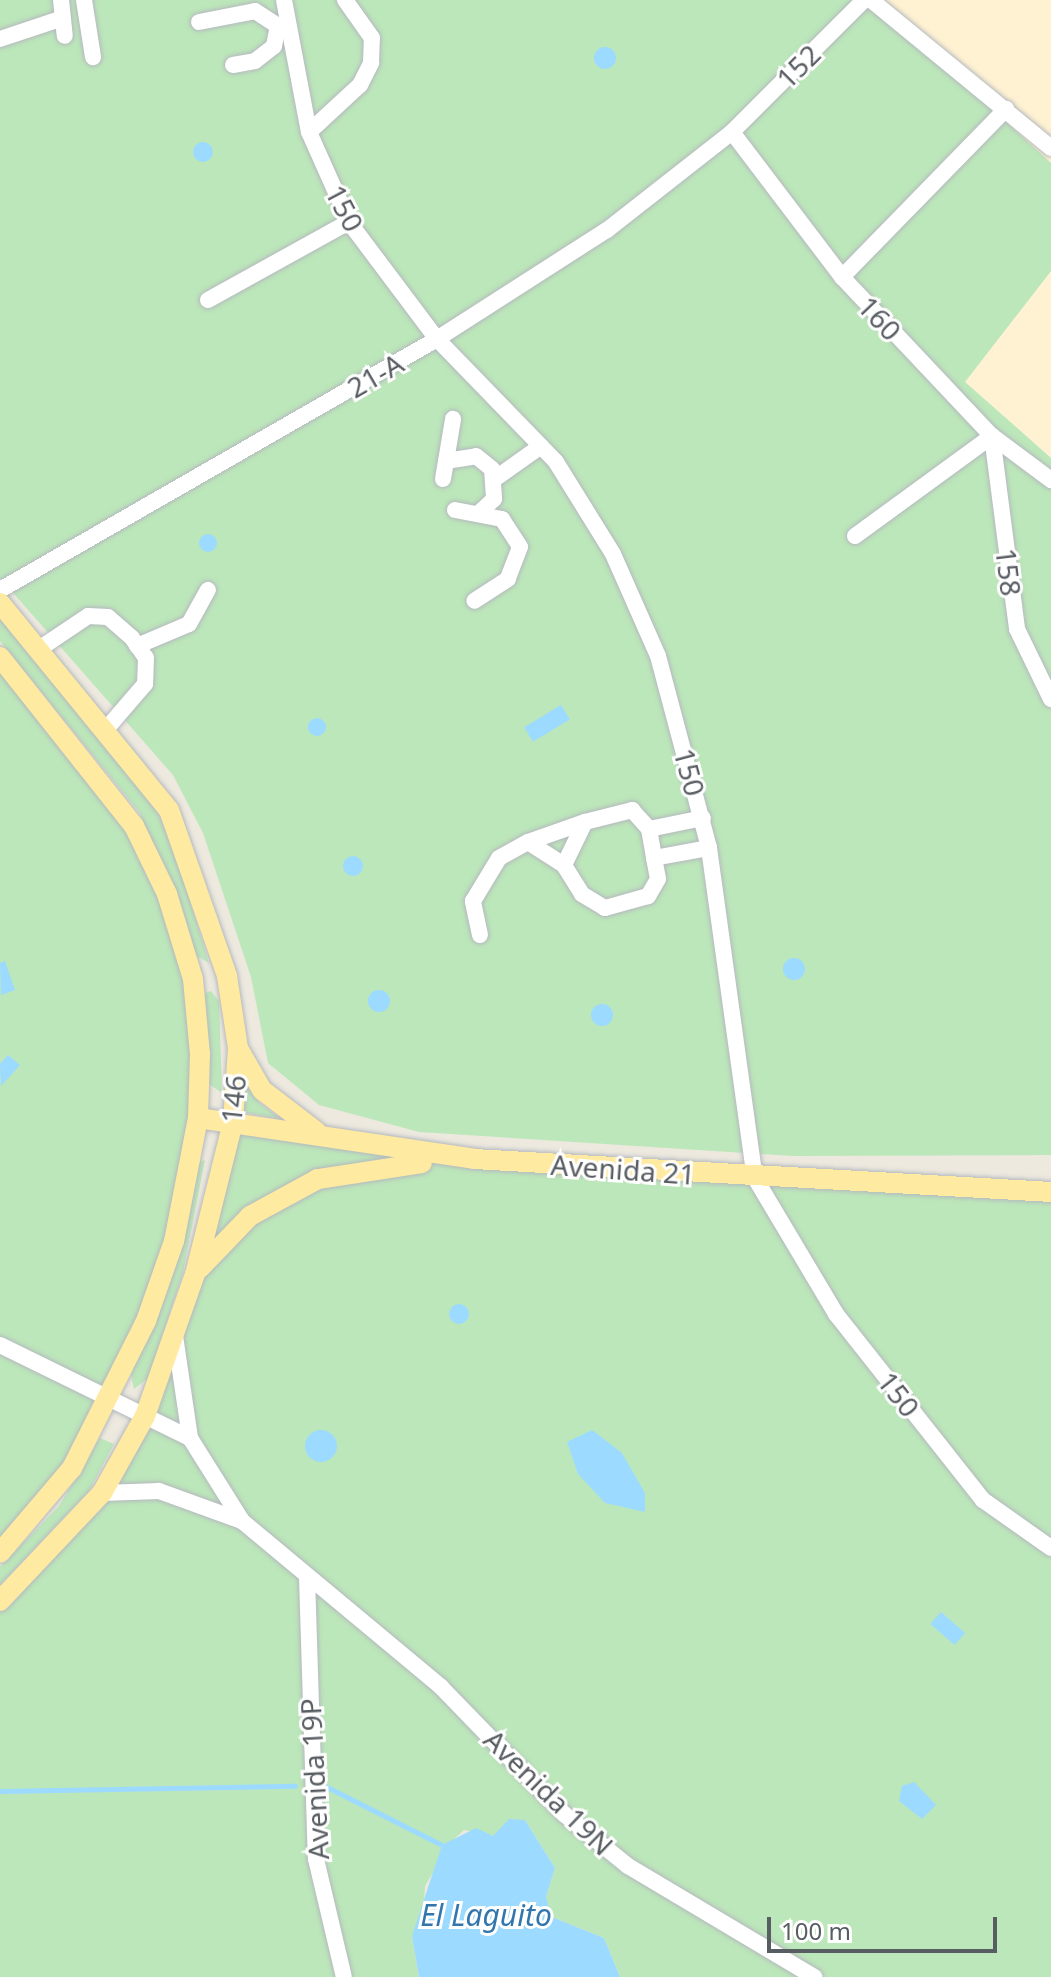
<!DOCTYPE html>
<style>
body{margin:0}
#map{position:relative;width:1051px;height:1977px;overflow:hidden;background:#ede9df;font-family:"Noto Sans",sans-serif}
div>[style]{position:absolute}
.commercial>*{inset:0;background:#fff2d2}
.green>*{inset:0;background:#bce7ba}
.water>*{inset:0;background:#9ddaff;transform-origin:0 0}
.round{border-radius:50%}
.stream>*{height:5px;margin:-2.5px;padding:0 2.5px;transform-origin:2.5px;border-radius:2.5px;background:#9ddaff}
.roads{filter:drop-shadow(0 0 2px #b5b9be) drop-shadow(0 0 2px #b5b9be)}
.minor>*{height:16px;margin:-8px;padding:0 8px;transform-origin:8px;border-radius:8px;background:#fff}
.major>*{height:20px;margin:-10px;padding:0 10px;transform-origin:10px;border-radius:10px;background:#ffeaa2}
span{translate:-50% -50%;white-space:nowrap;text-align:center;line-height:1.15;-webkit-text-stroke:6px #fff;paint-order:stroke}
.street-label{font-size:28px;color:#585d62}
.water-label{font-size:30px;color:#3376ad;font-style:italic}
.scale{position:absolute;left:767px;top:1917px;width:230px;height:36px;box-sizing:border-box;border:4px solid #585d62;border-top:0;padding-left:10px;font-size:24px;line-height:28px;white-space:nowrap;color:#585d62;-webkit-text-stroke:6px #fff;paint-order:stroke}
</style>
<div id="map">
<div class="commercial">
<i style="clip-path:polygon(871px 0,1051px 0,1051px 163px)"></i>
<i style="clip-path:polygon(1051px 271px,1051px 458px,965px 382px)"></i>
</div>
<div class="green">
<i style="clip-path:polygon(0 0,871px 0,1051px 163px,1051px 271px,965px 382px,1051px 458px,1051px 1155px,793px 1156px,419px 1132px,319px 1105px,268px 1063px,251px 977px,203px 833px,173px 775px,0 578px)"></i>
<i style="clip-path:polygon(0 616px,152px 804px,169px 834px,209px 963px,195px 955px,140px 813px,0 641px)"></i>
<i style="clip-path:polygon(0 657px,134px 826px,167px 894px,200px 1054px,174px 1241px,111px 1398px,0 1553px)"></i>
<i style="clip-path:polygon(211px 991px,219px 1001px,222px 1093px,209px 1084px,205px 993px)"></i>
<i style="clip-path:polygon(245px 1080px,259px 1103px,281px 1119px,243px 1112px)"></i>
<i style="clip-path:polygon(233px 1122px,400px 1152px,1051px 1192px,1051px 1977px,620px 1977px,604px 1938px,552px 1917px,546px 1897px,555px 1868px,525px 1820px,493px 1836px,464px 1830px,453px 1840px,425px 1886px,423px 1916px,412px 1936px,419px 1977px,0 1977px,0 1601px,69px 1533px,145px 1416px)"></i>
<i style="clip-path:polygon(205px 1160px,183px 1272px,148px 1378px,134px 1389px,131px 1375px,177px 1260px,197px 1163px)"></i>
<i style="clip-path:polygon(100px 1438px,114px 1444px,89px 1491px,0 1585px,0 1567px,59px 1506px)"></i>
</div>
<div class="water">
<i class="round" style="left:594px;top:47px;width:22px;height:22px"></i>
<i class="round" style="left:193px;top:142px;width:20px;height:20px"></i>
<i class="round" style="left:199px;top:534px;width:18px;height:18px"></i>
<i style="left:561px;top:705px;width:17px;height:43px;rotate:59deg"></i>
<i class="round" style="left:308px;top:718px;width:18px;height:18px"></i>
<i class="round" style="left:343px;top:856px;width:20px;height:20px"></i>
<i class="round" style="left:783px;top:958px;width:22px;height:22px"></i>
<i style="clip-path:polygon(5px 961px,15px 990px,1px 995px,0 963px)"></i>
<i class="round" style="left:368px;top:990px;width:22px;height:22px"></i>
<i class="round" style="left:591px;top:1004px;width:22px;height:22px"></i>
<i style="clip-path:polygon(8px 1055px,20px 1065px,1px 1086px,0 1064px)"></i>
<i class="round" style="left:449px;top:1304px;width:20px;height:20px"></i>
<i style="clip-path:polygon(592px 1430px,622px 1453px,645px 1493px,645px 1512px,605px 1503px,578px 1474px,567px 1442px)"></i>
<i class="round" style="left:305px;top:1430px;width:32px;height:32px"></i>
<i style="left:941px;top:1612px;width:32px;height:16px;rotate:41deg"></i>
<i style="clip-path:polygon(914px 1782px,936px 1805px,922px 1819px,899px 1801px,902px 1786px)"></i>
<i style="clip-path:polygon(509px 1819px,525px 1820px,555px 1868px,546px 1897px,552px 1917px,604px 1938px,620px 1977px,419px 1977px,412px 1936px,442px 1845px,476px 1828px,493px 1836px)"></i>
</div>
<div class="stream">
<i style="left:325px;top:1786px;width:131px;rotate:26.8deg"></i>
<i style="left:0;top:1791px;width:295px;rotate:-1deg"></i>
</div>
<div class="roads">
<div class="minor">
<i style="left:61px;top:0;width:36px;rotate:84deg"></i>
<i style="left:84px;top:0;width:58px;rotate:81deg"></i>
<i style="left:284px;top:0;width:134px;rotate:79.3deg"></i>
<i style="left:309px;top:132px;width:98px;rotate:66deg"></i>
<i style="left:349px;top:222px;width:146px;rotate:53.1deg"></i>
<i style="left:437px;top:339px;width:171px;rotate:45.9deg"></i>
<i style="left:556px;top:462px;width:108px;rotate:58.2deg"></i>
<i style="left:613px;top:554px;width:111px;rotate:66.2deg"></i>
<i style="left:658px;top:656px;width:199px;rotate:75.1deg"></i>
<i style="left:709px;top:848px;width:333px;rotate:82.1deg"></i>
<i style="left:755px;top:1178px;width:158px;rotate:59.2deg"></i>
<i style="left:836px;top:1314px;width:237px;rotate:51.7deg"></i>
<i style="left:983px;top:1500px;width:83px;rotate:35.2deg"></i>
<i style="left:871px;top:0;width:233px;rotate:39.4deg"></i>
<i style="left:199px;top:22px;width:57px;rotate:-11.1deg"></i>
<i style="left:255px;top:11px;width:27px;rotate:33deg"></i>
<i style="left:0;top:39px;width:66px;rotate:-18.4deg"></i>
<i style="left:233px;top:65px;width:22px;rotate:-10deg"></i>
<i style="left:255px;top:61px;width:24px;rotate:-38deg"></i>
<i style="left:274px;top:46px;width:20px;rotate:-79deg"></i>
<i style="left:278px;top:26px;width:9px;rotate:-6deg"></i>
<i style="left:309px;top:132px;width:69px;rotate:-42.7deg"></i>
<i style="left:360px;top:85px;width:25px;rotate:-63deg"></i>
<i style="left:371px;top:63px;width:25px;rotate:-88deg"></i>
<i style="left:372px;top:38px;width:47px;rotate:-125.4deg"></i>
<i style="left:732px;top:132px;width:182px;rotate:52.8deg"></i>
<i style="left:842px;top:277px;width:219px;rotate:46.7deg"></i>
<i style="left:992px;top:436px;width:74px;rotate:36.7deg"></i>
<i style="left:842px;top:277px;width:235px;rotate:-45.7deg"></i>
<i style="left:208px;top:300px;width:161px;rotate:-29deg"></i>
<i style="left:446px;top:461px;width:30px;rotate:-9deg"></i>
<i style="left:476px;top:456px;width:21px;rotate:39deg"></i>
<i style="left:492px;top:469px;width:30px;rotate:86deg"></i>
<i style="left:494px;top:499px;width:21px;rotate:137deg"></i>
<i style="left:496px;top:478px;width:55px;rotate:-35.4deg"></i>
<i style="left:443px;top:479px;width:61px;rotate:-80.5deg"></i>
<i style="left:455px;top:510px;width:48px;rotate:10.8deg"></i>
<i style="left:502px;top:519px;width:33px;rotate:57deg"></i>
<i style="left:520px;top:547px;width:34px;rotate:111deg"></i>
<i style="left:508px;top:579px;width:40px;rotate:147.1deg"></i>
<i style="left:855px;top:536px;width:170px;rotate:-36.1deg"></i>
<i style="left:992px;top:436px;width:195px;rotate:82.6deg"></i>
<i style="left:1017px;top:629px;width:78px;rotate:64.1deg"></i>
<i style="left:0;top:590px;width:504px;rotate:-29.87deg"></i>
<i style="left:437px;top:339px;width:202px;rotate:-32.7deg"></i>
<i style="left:607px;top:230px;width:159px;rotate:-38.1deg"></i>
<i style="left:732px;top:132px;width:187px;rotate:-45deg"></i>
<i style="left:137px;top:646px;width:56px;rotate:-22.9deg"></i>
<i style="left:189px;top:624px;width:39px;rotate:-61deg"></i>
<i style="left:39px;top:649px;width:59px;rotate:-34deg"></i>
<i style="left:88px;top:616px;width:20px;rotate:3deg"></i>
<i style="left:108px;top:617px;width:32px;rotate:41deg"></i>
<i style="left:132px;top:638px;width:24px;rotate:55deg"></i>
<i style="left:146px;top:658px;width:26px;rotate:92deg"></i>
<i style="left:145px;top:684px;width:58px;rotate:130.8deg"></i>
<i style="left:649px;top:829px;width:55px;rotate:-11.5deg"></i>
<i style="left:528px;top:842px;width:43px;rotate:32.6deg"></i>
<i style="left:654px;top:858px;width:56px;rotate:-10.3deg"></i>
<i style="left:480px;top:935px;width:35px;rotate:-102deg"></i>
<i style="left:473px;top:901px;width:50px;rotate:-58.8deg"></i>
<i style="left:499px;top:858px;width:33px;rotate:-29deg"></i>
<i style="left:528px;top:842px;width:60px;rotate:-19.3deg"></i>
<i style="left:585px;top:822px;width:49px;rotate:-14.3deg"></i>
<i style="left:632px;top:810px;width:25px;rotate:48deg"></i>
<i style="left:649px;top:829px;width:29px;rotate:80deg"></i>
<i style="left:654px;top:858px;width:21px;rotate:79deg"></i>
<i style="left:658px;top:879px;width:20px;rotate:120deg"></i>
<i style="left:648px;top:896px;width:45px;rotate:164.4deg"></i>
<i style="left:605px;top:908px;width:27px;rotate:-149deg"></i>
<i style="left:582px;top:894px;width:34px;rotate:-122deg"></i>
<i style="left:564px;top:865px;width:48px;rotate:-64deg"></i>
<i style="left:175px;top:1336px;width:103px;rotate:81.6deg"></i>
<i style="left:0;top:1345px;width:212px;rotate:26.1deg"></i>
<i style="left:190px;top:1438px;width:98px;rotate:57.9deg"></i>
<i style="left:242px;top:1521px;width:259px;rotate:39.8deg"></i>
<i style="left:441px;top:1687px;width:177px;rotate:45.9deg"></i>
<i style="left:564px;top:1814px;width:82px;rotate:39.1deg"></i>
<i style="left:628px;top:1866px;width:217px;rotate:30.8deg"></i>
<i style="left:102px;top:1493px;width:57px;rotate:-2deg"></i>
<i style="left:159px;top:1491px;width:88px;rotate:19.9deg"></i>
<i style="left:307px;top:1577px;width:282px;rotate:88.2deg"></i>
<i style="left:316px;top:1859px;width:121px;rotate:76.7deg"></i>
</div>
<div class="major">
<i style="left:0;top:603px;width:267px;rotate:50.8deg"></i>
<i style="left:169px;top:810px;width:176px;rotate:70.7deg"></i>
<i style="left:227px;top:976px;width:73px;rotate:81.3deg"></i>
<i style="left:238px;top:1048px;width:74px;rotate:93.9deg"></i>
<i style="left:233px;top:1122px;width:157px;rotate:104deg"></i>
<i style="left:195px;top:1274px;width:151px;rotate:109.4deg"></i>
<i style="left:145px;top:1416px;width:88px;rotate:119.2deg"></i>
<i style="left:102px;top:1493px;width:149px;rotate:133.4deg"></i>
<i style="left:0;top:657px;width:216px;rotate:51.6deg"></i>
<i style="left:134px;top:826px;width:76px;rotate:64.1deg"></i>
<i style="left:167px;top:894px;width:89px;rotate:73deg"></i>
<i style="left:193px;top:979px;width:75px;rotate:84.7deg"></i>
<i style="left:200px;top:1054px;width:64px;rotate:91.8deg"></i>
<i style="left:198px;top:1118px;width:125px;rotate:101deg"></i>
<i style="left:174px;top:1241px;width:85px;rotate:109.3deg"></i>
<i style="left:146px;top:1321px;width:165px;rotate:116.7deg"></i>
<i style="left:72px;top:1468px;width:111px;rotate:130.3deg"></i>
<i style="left:239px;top:1050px;width:46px;rotate:60.1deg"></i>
<i style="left:262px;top:1090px;width:69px;rotate:37.4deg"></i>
<i style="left:198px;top:1118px;width:279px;rotate:8.4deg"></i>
<i style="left:474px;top:1159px;width:578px;rotate:3.27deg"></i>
<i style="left:200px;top:1268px;width:72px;rotate:-46.1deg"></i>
<i style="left:250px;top:1216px;width:77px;rotate:-28.6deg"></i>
<i style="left:318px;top:1179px;width:105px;rotate:-8.7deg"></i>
</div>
</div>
<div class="street-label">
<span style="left:798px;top:66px;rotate:-45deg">152</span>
<span style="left:345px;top:208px;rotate:62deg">150</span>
<span style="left:880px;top:318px;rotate:47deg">160</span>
<span style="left:375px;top:375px;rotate:-30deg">21-A</span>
<span style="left:1009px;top:572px;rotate:83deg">158</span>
<span style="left:690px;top:772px;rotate:75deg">150</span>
<span style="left:233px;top:1099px;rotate:-84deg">146</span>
<span style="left:623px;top:1169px;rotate:4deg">Avenida 21</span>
<span style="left:899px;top:1394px;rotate:52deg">150</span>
<span style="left:314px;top:1779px;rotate:-93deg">Avenida 19P</span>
<span style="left:549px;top:1792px;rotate:44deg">Avenida 19N</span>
</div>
<div class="water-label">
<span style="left:486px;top:1915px">El Laguito</span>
</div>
<div class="scale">100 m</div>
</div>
